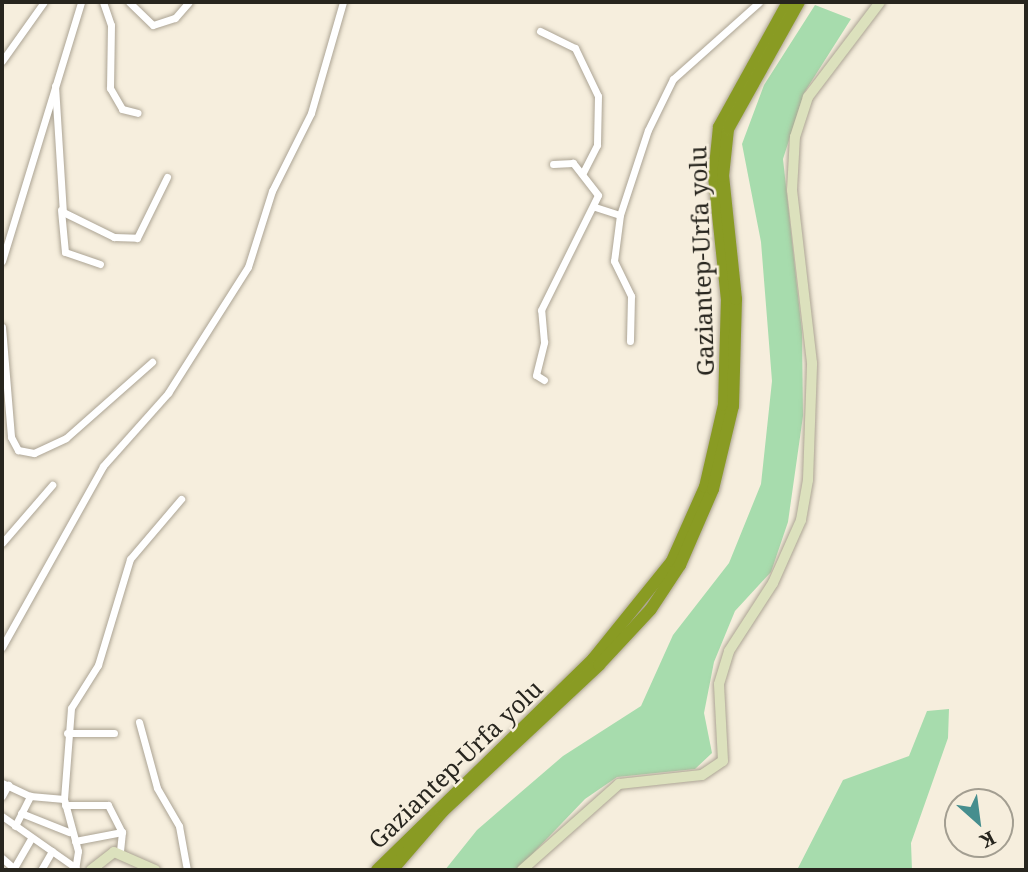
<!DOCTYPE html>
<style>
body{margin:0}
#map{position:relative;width:1028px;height:872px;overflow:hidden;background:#f6eedd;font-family:"Noto Serif",serif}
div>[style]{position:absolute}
.green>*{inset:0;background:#a7dcad}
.roads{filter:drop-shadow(0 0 2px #aca494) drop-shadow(0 0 2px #aca494)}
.street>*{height:7px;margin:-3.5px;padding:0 3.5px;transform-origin:3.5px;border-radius:3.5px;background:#fff}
.secondary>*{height:10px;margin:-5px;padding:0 5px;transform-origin:5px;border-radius:5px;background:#dce1bd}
.highway>*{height:12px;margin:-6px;padding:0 6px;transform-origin:6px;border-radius:6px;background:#899b23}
span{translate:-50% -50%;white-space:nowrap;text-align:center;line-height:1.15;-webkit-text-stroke:5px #f6eedd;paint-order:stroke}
.street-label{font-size:24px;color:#27251e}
.frame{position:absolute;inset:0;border:4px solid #27251e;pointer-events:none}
.north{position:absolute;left:944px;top:788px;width:70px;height:70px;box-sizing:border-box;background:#f6eedd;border:2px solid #a39e91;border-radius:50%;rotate:152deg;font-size:19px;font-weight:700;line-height:28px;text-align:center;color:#27251e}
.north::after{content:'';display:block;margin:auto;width:24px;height:32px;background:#468e8e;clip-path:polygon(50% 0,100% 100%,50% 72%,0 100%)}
</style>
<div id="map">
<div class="green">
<i style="clip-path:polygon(815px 5px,851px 19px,804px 93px,783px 159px,802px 332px,803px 416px,788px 522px,771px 572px,735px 611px,714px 662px,704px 713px,712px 753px,695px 769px,617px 777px,585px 799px,517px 870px,445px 870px,477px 830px,563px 756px,641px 706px,673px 635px,729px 563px,761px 484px,772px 381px,761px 242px,742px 144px,764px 85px)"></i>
<i style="clip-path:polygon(949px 709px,948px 738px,911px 843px,912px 870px,797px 870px,843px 780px,909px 756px,927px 711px)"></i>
</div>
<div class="roads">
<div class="street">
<i style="left:103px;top:2px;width:24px;rotate:71deg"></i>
<i style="left:111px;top:25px;width:63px;rotate:90.9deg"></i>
<i style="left:110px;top:88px;width:24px;rotate:60deg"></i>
<i style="left:122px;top:109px;width:16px;rotate:14deg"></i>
<i style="left:129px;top:2px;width:33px;rotate:44deg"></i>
<i style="left:153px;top:25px;width:23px;rotate:-18deg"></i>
<i style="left:175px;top:18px;width:21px;rotate:-49deg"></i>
<i style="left:540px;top:31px;width:39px;rotate:26deg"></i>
<i style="left:575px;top:48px;width:53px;rotate:64.4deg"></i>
<i style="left:598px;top:96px;width:49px;rotate:91.2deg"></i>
<i style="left:597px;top:145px;width:31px;rotate:117deg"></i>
<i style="left:2px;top:61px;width:72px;rotate:-54.6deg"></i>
<i style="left:55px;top:86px;width:126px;rotate:86.4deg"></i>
<i style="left:63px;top:212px;width:57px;rotate:26.1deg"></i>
<i style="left:114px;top:237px;width:23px;rotate:2deg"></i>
<i style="left:137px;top:238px;width:68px;rotate:-63.8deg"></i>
<i style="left:595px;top:207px;width:26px;rotate:18deg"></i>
<i style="left:620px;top:215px;width:89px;rotate:-71.8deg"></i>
<i style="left:648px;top:130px;width:57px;rotate:-63.9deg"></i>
<i style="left:673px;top:79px;width:115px;rotate:-41.8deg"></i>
<i style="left:61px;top:210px;width:42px;rotate:84.6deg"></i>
<i style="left:65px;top:252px;width:37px;rotate:19deg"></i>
<i style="left:620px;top:215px;width:46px;rotate:97.4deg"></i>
<i style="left:614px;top:261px;width:39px;rotate:64deg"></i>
<i style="left:631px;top:296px;width:45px;rotate:91.3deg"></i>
<i style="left:2px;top:261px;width:271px;rotate:-73deg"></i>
<i style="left:2px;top:327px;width:110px;rotate:85.3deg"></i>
<i style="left:11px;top:437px;width:15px;rotate:62deg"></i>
<i style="left:18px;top:450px;width:16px;rotate:11deg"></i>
<i style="left:34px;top:453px;width:35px;rotate:-25deg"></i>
<i style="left:66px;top:438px;width:115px;rotate:-41.5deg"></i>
<i style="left:544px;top:380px;width:9px;rotate:-148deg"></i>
<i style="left:536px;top:375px;width:34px;rotate:-76deg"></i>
<i style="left:544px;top:342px;width:32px;rotate:-95deg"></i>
<i style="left:541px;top:310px;width:128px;rotate:-63.6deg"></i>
<i style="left:598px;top:195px;width:41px;rotate:-128deg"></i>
<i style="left:573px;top:163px;width:20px;rotate:177deg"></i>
<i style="left:2px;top:543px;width:77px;rotate:-49.2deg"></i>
<i style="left:2px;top:647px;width:207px;rotate:-60.8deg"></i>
<i style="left:103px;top:466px;width:98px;rotate:-48.3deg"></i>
<i style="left:168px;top:393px;width:149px;rotate:-57.6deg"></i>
<i style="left:248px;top:267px;width:80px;rotate:-72.5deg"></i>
<i style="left:272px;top:191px;width:87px;rotate:-63.4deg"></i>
<i style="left:311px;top:113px;width:116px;rotate:-73.9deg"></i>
<i style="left:139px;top:722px;width:68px;rotate:74.7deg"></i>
<i style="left:157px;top:788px;width:44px;rotate:59.9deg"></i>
<i style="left:179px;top:826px;width:45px;rotate:79.7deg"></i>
<i style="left:67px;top:733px;width:47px"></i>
<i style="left:2px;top:783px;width:31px;rotate:25deg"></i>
<i style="left:30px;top:796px;width:34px;rotate:5deg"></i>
<i style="left:2px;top:796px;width:13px;rotate:-61deg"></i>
<i style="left:65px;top:805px;width:43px"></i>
<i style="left:108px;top:805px;width:30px;rotate:63deg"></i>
<i style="left:122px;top:832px;width:20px;rotate:96deg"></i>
<i style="left:21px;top:813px;width:52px;rotate:21.6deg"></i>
<i style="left:2px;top:816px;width:90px;rotate:35.1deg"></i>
<i style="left:15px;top:826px;width:34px;rotate:-63deg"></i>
<i style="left:75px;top:841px;width:48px;rotate:-10.8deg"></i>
<i style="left:2px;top:858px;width:18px;rotate:41deg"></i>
<i style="left:14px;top:868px;width:34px;rotate:-60deg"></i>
<i style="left:41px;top:870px;width:22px;rotate:-60deg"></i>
<i style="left:75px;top:870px;width:19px;rotate:-81deg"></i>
<i style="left:78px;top:851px;width:54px;rotate:-105.1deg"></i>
<i style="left:64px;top:799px;width:91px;rotate:-85.6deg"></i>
<i style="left:71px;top:708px;width:51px;rotate:-57.9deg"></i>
<i style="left:98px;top:665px;width:111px;rotate:-73.2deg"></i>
<i style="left:130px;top:559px;width:79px;rotate:-49.6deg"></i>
</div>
<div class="secondary">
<i style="left:91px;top:870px;width:29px;rotate:-38deg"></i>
<i style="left:114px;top:852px;width:45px;rotate:23.7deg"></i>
<i style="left:522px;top:870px;width:130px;rotate:-41.6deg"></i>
<i style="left:619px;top:784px;width:83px;rotate:-6.2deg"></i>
<i style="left:702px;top:775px;width:25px;rotate:-34deg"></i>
<i style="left:723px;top:761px;width:77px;rotate:-93deg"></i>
<i style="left:719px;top:684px;width:34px;rotate:-73deg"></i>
<i style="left:729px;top:651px;width:81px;rotate:-57.1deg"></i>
<i style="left:773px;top:583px;width:69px;rotate:-66deg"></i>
<i style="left:801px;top:520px;width:41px;rotate:-80.1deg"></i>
<i style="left:808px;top:480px;width:117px;rotate:-88deg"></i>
<i style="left:812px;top:363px;width:174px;rotate:-96.6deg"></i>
<i style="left:792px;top:190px;width:53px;rotate:-86.8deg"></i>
<i style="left:795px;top:137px;width:42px;rotate:-72deg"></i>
<i style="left:808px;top:97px;width:119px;rotate:-52.8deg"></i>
</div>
<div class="highway">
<i style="left:377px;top:870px;width:302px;rotate:-44.3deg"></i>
<i style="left:593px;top:659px;width:126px;rotate:-51.1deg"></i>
<i style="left:672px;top:561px;width:81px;rotate:-66deg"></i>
<i style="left:705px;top:487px;width:84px;rotate:-77deg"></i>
<i style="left:724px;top:405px;width:105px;rotate:-88.4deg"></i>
<i style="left:727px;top:300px;width:125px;rotate:-96deg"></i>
<i style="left:714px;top:176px;width:49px;rotate:-84.2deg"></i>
<i style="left:719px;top:127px;width:143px;rotate:-61.1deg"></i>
<i style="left:392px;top:870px;width:77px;rotate:-49.2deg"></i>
<i style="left:442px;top:812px;width:215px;rotate:-43.1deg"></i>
<i style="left:599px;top:665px;width:76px;rotate:-47.1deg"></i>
<i style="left:651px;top:609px;width:53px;rotate:-56.6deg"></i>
<i style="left:680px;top:565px;width:83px;rotate:-66.5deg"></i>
<i style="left:713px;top:489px;width:85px;rotate:-76.5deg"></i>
<i style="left:733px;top:406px;width:107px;rotate:-88.4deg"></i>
<i style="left:736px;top:299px;width:124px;rotate:-96deg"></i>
<i style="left:723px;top:176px;width:47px;rotate:-83.9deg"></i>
<i style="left:728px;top:129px;width:145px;rotate:-60.8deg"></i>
</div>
</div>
<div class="street-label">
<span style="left:701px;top:261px;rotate:-92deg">Gaziantep-Urfa yolu</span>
<span style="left:455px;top:764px;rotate:-44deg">Gaziantep-Urfa yolu</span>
</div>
<div class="frame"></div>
<div class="north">K</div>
</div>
